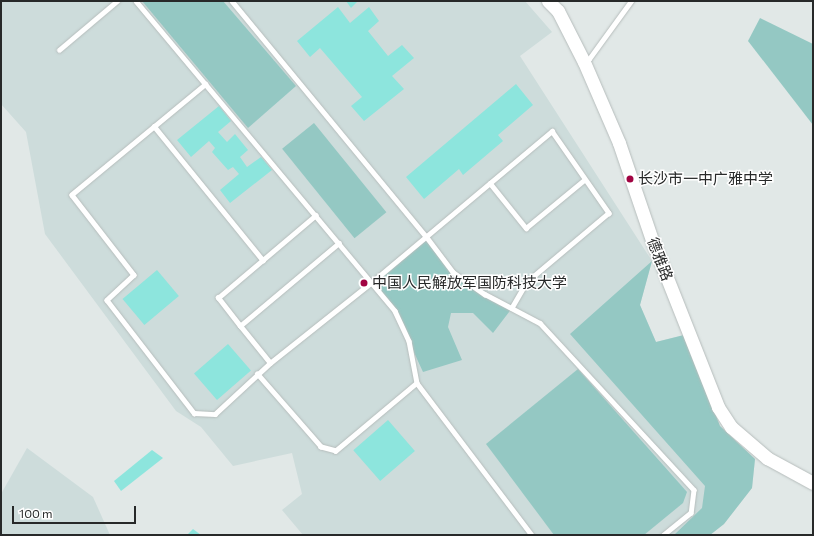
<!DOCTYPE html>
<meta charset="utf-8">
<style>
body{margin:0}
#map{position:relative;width:814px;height:536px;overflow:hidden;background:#e1e8e7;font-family:Commissioner,"Noto Sans SC",sans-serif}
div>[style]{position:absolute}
.built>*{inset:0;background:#cddcdb}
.green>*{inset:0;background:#94c8c3;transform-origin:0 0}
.building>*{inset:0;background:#8de5dd;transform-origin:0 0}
.roads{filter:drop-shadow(0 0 1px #b6bdbc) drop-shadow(0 0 1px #b6bdbc)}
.lane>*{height:4.5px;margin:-2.25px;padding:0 2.25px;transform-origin:2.25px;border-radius:2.25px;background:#fff}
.secondary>*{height:13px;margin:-6.5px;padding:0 6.5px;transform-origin:6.5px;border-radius:6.5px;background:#fff}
.dots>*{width:11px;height:11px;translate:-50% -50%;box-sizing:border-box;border:2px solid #fff;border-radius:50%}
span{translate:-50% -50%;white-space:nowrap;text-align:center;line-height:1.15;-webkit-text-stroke:3px #fff;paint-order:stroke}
.poi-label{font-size:15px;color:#272929}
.left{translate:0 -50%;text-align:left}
.street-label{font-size:15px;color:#272929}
.frame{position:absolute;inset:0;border:2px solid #272929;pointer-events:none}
.scale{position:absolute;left:12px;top:506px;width:124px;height:18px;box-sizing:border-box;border:2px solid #272929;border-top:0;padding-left:5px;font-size:12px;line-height:14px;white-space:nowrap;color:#272929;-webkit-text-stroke:3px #fff;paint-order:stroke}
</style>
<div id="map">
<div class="built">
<i style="clip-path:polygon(1px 1px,525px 1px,552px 32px,520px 56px,652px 261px,640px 305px,656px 342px,684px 335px,720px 426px,755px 459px,752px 488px,724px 524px,710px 535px,303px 535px,282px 510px,302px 494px,292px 453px,233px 466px,201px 427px,176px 411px,45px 234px,26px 132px,1px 104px)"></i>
<i style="clip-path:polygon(27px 448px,93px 497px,110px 535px,1px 535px,1px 494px)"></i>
</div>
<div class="green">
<i style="clip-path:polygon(142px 1px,223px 1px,296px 86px,248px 128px)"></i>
<i style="clip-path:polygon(760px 18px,813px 44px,813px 125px,748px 41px)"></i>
<i style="left:314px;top:123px;width:115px;height:41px;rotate:51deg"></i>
<i style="clip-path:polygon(426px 236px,453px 272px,512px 308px,493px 333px,473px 313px,451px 313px,448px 327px,462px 360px,423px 372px,395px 311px,372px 282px)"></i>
<i style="clip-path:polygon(652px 261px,640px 305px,656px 342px,684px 335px,720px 426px,755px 459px,752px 488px,724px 524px,710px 535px,674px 535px,702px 508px,705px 486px,570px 334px)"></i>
<i style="clip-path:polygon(578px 369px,687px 492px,683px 503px,644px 535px,554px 535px,486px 444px)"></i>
</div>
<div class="building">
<i style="clip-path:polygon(346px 1px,358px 1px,351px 8px)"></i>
<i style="clip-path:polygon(338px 7px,350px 23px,369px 7px,379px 21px,368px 31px,388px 56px,402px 45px,414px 58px,392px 76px,404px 89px,364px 121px,351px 106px,362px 97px,320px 48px,310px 57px,297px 41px)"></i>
<i style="clip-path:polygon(516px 84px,533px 105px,498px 135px,503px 141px,463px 175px,459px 169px,424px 199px,406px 177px)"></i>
<i style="clip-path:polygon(219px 106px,231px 121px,218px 132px,227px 142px,235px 134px,248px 150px,240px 157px,247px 167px,261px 157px,272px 170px,230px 203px,220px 190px,239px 174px,233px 167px,228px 170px,212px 152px,215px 148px,209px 141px,191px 157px,177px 140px)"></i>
<i style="left:157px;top:270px;width:34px;height:45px;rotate:50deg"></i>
<i style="left:228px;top:344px;width:35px;height:45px;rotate:49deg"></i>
<i style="left:388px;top:420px;width:41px;height:46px;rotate:49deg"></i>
<i style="clip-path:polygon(152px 450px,163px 458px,121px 491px,114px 481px)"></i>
<i style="clip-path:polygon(193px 529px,201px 535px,187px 535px)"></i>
</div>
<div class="roads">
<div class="lane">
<i style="left:136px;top:1px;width:404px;rotate:50.1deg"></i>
<i style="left:395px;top:311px;width:33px;rotate:65deg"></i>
<i style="left:409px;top:341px;width:43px;rotate:79.2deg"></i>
<i style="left:417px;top:383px;width:106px;rotate:140deg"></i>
<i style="left:336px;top:451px;width:16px;rotate:-165deg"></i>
<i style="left:321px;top:447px;width:97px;rotate:-131.2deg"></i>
<i style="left:232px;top:1px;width:305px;rotate:50.5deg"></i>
<i style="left:426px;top:236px;width:45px;rotate:53.1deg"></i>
<i style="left:453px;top:272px;width:39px;rotate:35deg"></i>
<i style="left:485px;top:294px;width:62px;rotate:27.8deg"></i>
<i style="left:540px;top:323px;width:227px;rotate:47.3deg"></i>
<i style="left:694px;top:490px;width:23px;rotate:97deg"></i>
<i style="left:691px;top:513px;width:35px;rotate:141deg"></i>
<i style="left:59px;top:50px;width:76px;rotate:-40.2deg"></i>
<i style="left:585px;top:61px;width:4px;rotate:-27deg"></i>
<i style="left:589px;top:59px;width:72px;rotate:-54.1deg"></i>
<i style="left:206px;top:84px;width:174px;rotate:140.4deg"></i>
<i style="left:72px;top:195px;width:101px;rotate:52.2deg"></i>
<i style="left:134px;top:275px;width:37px;rotate:137deg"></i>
<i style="left:107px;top:300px;width:143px;rotate:52.4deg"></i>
<i style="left:194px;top:413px;width:21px;rotate:3deg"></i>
<i style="left:215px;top:414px;width:75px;rotate:-42.8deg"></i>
<i style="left:270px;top:363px;width:130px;rotate:-38.5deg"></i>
<i style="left:372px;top:282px;width:235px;rotate:-40deg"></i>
<i style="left:552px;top:131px;width:100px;rotate:55.2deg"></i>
<i style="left:609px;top:213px;width:107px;rotate:139.9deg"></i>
<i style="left:527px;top:282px;width:30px;rotate:120deg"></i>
<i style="left:154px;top:126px;width:173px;rotate:50.9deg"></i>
<i style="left:490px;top:183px;width:58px;rotate:51.3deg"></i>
<i style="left:526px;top:228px;width:75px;rotate:-39.6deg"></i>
<i style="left:240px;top:326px;width:36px;rotate:-128deg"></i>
<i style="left:218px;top:298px;width:128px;rotate:-40.3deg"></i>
<i style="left:270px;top:363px;width:48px;rotate:-129deg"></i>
<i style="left:240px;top:326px;width:129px;rotate:-40deg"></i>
<i style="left:417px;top:383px;width:191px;rotate:52.9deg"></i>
</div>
<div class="secondary">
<i style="left:548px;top:1px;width:14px;rotate:45deg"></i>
<i style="left:558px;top:11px;width:57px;rotate:63deg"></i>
<i style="left:584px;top:62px;width:88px;rotate:66.6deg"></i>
<i style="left:619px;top:143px;width:102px;rotate:71.2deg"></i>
<i style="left:652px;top:240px;width:180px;rotate:68.4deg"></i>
<i style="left:718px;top:407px;width:24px;rotate:57deg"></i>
<i style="left:731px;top:427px;width:48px;rotate:40.7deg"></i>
<i style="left:767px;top:458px;width:52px;rotate:28.5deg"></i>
</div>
</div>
<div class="dots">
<i style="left:630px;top:179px;background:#a10442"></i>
<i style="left:364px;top:283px;background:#a10442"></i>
</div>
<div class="poi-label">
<span class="left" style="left:638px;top:179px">长沙市一中广雅中学</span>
<span class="left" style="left:372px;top:283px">中国人民解放军国防科技大学</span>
</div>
<div class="street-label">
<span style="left:660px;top:259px;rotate:69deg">德雅路</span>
</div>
<div class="frame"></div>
<div class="scale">100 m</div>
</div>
